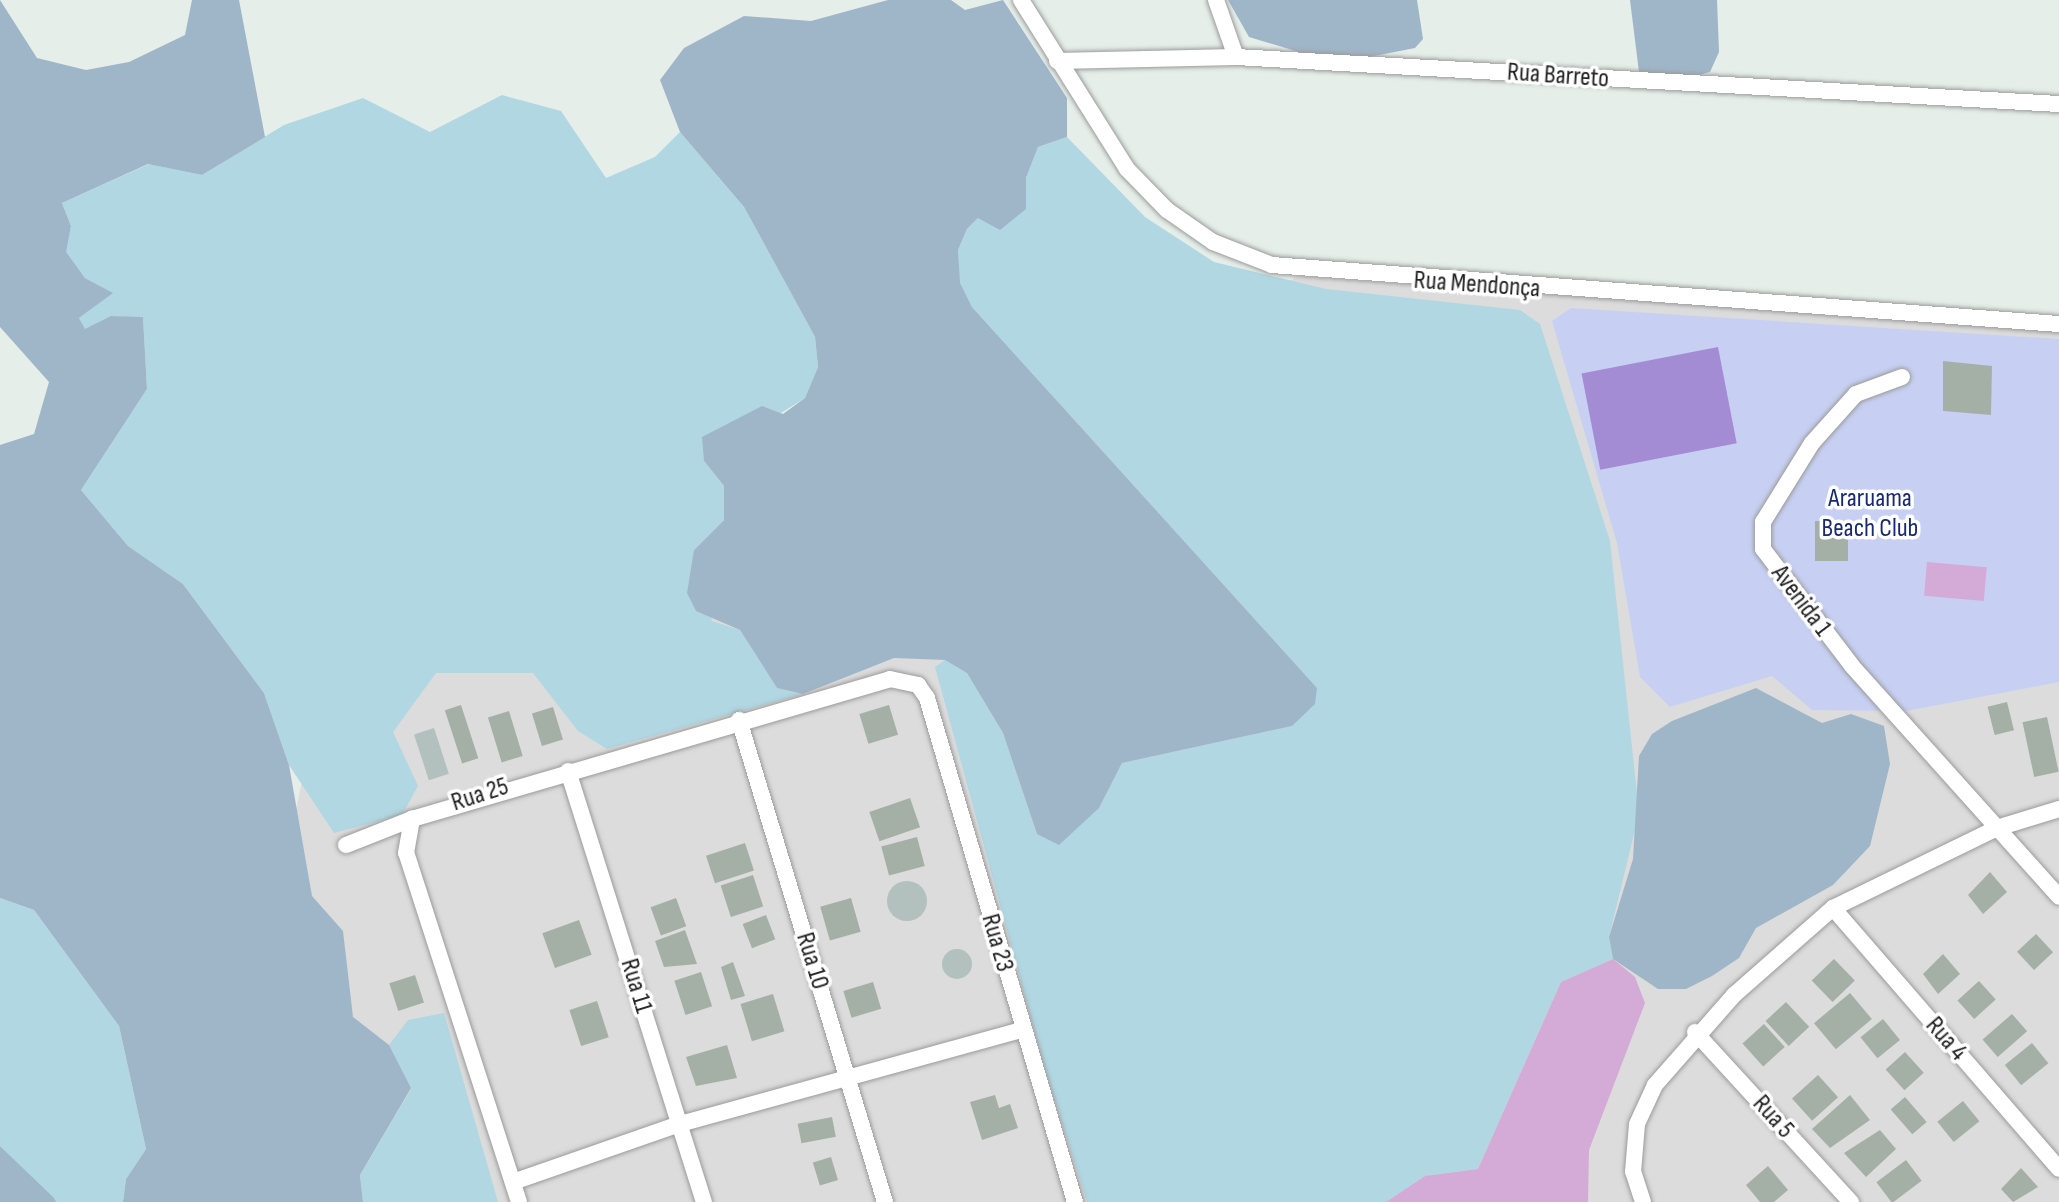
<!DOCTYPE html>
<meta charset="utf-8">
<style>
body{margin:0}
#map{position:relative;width:2059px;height:1202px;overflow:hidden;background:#e5eee9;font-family:"Sofia Sans Condensed",sans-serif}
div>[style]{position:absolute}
.residential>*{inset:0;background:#dbdcdb}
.construction>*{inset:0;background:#b2c1bd;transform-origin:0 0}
.round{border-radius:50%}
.grass>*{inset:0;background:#b1d7e2}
.forest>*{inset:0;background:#9fb6c8}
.park>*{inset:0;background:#c7d0f3}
.pitch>*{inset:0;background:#a48cd4;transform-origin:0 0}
.water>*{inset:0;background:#d4aad7;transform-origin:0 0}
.building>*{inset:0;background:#a4b0a6;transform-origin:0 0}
.roads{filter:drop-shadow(0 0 2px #9b9b9b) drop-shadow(0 0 2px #9b9b9b)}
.street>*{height:16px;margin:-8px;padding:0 8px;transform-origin:8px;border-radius:8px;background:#fff}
span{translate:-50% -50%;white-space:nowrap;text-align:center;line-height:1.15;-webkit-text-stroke:7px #fff;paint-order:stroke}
.street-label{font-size:26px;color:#1e1e1e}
.park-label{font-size:26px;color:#182970}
</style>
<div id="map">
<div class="residential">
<i style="clip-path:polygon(1299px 276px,2059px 331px,2059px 1202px,405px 1202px,331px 994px,293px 825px,306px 761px,345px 704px,1133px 359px)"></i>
</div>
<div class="construction">
<i style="left:434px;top:728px;width:48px;height:21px;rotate:72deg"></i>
<i class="round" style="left:887px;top:881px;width:40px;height:40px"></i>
<i class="round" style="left:942px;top:949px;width:30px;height:30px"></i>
</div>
<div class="grass">
<i style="clip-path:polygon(502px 95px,561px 111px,606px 178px,655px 157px,680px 132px,744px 207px,815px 337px,818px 367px,805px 398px,704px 461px,724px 486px,724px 520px,694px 550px,712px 621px,740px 630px,777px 688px,803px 694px,607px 749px,578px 731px,533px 673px,436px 673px,393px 732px,418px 786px,402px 815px,334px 833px,289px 765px,264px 693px,183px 584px,128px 546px,81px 490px,147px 389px,143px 318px,112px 316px,85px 330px,79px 318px,112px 293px,85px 278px,65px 252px,71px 226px,62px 203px,149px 164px,202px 175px,284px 125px,363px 98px,430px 132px)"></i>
<i style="clip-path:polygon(1067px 137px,1145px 217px,1214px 262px,1326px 289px,1520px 310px,1540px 324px,1610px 541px,1639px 813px,1609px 937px,1613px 959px,1561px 982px,1478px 1169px,1425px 1176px,1386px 1202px,1087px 1202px,1044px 1066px,935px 667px,945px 660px,967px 673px,1003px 733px,1037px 834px,1099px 808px,1122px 763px,1292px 726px,1317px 688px,972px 307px,959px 283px,958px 250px,967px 229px,978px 218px,1026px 209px,1026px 178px,1038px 147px)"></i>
<i style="clip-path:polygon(0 898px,34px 910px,119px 1026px,146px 1149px,126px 1179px,123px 1202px,56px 1202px,0 1146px)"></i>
<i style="clip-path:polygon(444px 1013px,498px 1202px,363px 1202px,360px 1175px,411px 1089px,389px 1045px,408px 1020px)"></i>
</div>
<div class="forest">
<i style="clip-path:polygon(0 0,37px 58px,86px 70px,129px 62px,185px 35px,192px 0,239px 0,265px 137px,202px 175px,148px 164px,62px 203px,71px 226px,66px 252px,85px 278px,113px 293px,79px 318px,85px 329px,111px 316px,143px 317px,147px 389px,81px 490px,128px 546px,183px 584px,264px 693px,289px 765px,312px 896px,343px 931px,353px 1017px,389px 1045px,411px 1088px,360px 1175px,363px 1202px,123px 1202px,126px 1179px,146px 1149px,119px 1026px,34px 910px,0 898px,0 445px,34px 434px,49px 382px,0 327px)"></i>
<i style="clip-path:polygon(888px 0,951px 0,965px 10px,1003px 0,1067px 98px,1067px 137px,1038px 147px,1026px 178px,1026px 209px,1000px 230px,978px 218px,967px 229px,958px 250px,960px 283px,972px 307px,1317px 688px,1315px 704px,1292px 726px,1122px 763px,1099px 808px,1059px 845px,1037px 834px,1003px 733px,967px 673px,945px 660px,894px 658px,803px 694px,777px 688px,740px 630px,696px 611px,687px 593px,694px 550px,724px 520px,724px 486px,704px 461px,702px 437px,762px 406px,783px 414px,805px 398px,818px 367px,815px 337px,744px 207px,680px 132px,660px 80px,684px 48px,744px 16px,811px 21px)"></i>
<i style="clip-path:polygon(1228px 0,1417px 0,1423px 39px,1415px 48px,1369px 57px,1309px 55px,1249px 37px)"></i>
<i style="clip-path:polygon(1630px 0,1717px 0,1719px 52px,1710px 72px,1685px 79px,1639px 72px)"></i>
<i style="clip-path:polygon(1756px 688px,1822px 723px,1851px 714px,1884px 726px,1890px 764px,1870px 846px,1833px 885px,1756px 928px,1739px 958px,1712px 976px,1686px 989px,1658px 989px,1613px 959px,1609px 937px,1633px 859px,1639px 756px,1652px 734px,1672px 721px)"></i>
<i style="clip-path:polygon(0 1146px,54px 1198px,56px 1202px,0 1202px)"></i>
</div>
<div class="park">
<i style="clip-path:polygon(1571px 308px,2059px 339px,2059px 682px,1906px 711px,1812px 710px,1772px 676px,1670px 707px,1640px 677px,1617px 543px,1552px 321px)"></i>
</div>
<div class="pitch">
<i style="left:1718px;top:347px;width:98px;height:139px;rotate:79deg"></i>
</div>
<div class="water">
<i style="left:1927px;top:562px;width:60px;height:34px;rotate:5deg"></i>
<i style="clip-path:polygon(1613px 959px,1635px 977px,1645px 1003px,1589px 1150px,1588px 1202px,1386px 1202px,1425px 1176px,1478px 1169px,1561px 982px)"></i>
</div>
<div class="building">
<i style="clip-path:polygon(1943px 361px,1992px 366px,1991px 415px,1943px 411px)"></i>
<i style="left:1815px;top:521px;width:33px;height:40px"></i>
<i style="left:2007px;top:702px;width:29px;height:20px;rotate:76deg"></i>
<i style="left:461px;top:705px;width:56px;height:17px;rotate:72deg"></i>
<i style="left:889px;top:705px;width:31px;height:31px;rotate:73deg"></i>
<i style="left:553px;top:707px;width:34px;height:22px;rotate:73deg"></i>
<i style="left:509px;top:711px;width:47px;height:22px;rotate:73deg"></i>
<i style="left:2047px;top:717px;width:56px;height:25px;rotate:78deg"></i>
<i style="left:910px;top:798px;width:31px;height:43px;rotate:71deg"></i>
<i style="left:917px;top:837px;width:30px;height:37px;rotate:75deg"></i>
<i style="left:745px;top:843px;width:29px;height:41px;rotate:72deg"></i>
<i style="clip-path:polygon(1990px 872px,2007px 892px,1983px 914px,1968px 895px)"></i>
<i style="left:753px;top:875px;width:33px;height:34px;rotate:72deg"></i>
<i style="left:676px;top:898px;width:30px;height:27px;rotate:70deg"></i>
<i style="left:851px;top:898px;width:35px;height:32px;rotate:74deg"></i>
<i style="left:766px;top:915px;width:26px;height:25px;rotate:69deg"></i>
<i style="left:579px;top:920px;width:37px;height:39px;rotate:70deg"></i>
<i style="clip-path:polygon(685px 930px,697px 964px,664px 967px,655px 941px)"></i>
<i style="left:2036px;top:934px;width:25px;height:26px;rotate:47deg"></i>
<i style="clip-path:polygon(1943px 954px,1960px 974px,1938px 994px,1923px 974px)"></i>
<i style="left:1834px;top:959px;width:30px;height:31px;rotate:46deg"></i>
<i style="clip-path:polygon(733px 962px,745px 996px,731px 1000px,721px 967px)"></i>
<i style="left:701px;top:972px;width:36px;height:28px;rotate:72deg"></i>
<i style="left:415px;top:975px;width:29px;height:27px;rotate:72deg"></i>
<i style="left:1979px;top:981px;width:25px;height:29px;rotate:48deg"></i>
<i style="left:873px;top:982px;width:28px;height:31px;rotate:73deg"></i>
<i style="left:1850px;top:993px;width:34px;height:47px;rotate:50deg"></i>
<i style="left:773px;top:994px;width:39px;height:34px;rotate:73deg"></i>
<i style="left:597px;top:1001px;width:38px;height:29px;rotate:72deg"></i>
<i style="left:1786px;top:1002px;width:34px;height:28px;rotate:47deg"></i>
<i style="left:2012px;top:1014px;width:23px;height:39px;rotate:49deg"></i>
<i style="left:1883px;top:1019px;width:27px;height:29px;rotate:51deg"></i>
<i style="left:1764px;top:1024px;width:31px;height:29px;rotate:48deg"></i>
<i style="left:2032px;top:1043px;width:26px;height:35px;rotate:51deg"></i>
<i style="clip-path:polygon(727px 1045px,737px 1078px,696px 1086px,686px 1057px)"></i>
<i style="left:1905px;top:1052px;width:28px;height:26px;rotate:48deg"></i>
<i style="left:1818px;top:1075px;width:30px;height:35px;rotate:48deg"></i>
<i style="clip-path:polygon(995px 1095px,999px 1108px,1010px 1104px,1018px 1128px,982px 1140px,970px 1102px)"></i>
<i style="clip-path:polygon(1850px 1095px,1870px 1120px,1830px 1148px,1812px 1129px)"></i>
<i style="left:1905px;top:1097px;width:33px;height:19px;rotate:49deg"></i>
<i style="left:1963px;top:1101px;width:26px;height:33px;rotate:51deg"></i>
<i style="left:832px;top:1117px;width:20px;height:35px;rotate:79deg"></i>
<i style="clip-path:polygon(1880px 1130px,1896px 1149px,1866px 1177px,1844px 1153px)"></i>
<i style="left:831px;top:1157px;width:24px;height:19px;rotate:73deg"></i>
<i style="left:1906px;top:1160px;width:26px;height:37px;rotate:53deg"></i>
<i style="clip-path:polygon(1768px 1166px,1788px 1190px,1774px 1202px,1760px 1202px,1746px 1185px)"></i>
<i style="clip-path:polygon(2021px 1168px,2038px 1187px,2013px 1202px,2001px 1189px)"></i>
</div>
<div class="roads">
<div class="street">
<i style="left:1021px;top:0;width:199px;rotate:57.9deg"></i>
<i style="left:1127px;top:169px;width:57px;rotate:45.7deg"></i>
<i style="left:1167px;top:210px;width:56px;rotate:34.8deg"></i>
<i style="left:1213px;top:242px;width:63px;rotate:21.3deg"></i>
<i style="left:1272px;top:265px;width:789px;rotate:4.29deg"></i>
<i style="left:1216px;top:0;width:60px;rotate:70.7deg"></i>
<i style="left:1057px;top:61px;width:179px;rotate:-1.3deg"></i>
<i style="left:1236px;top:57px;width:824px;rotate:3.27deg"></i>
<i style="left:1902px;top:377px;width:49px;rotate:159.7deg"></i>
<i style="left:1856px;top:394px;width:66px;rotate:131.9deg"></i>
<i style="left:1812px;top:443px;width:93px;rotate:121.8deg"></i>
<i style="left:1763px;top:522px;width:27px;rotate:90deg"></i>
<i style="left:1763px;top:549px;width:147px;rotate:52.7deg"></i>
<i style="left:1852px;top:666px;width:310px;rotate:48.1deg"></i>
<i style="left:739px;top:720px;width:504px;rotate:73.15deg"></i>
<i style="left:568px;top:771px;width:452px;rotate:72.5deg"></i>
<i style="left:346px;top:845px;width:71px;rotate:-21.5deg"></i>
<i style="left:1833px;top:908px;width:345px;rotate:49.1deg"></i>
<i style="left:1695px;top:1032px;width:231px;rotate:47.5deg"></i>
<i style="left:513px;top:1182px;width:177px;rotate:-19.2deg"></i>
<i style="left:680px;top:1124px;width:354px;rotate:-15.4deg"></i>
<i style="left:519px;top:1202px;width:367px;rotate:-107.9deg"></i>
<i style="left:406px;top:853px;width:35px;rotate:-80deg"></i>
<i style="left:412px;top:819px;width:498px;rotate:-16.3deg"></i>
<i style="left:890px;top:679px;width:29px;rotate:12deg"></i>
<i style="left:918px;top:685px;width:16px;rotate:55deg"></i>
<i style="left:927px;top:698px;width:525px;rotate:73.64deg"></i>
<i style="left:1643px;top:1202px;width:32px;rotate:-108deg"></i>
<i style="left:1633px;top:1172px;width:48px;rotate:-85.2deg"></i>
<i style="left:1637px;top:1124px;width:43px;rotate:-65.2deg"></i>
<i style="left:1655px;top:1085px;width:120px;rotate:-48.7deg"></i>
<i style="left:1734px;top:995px;width:132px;rotate:-41.3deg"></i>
<i style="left:1833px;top:908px;width:182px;rotate:-26deg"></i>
<i style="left:1997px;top:828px;width:65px;rotate:-17deg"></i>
</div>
</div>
<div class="street-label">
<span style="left:1558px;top:76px;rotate:4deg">Rua Barreto</span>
<span style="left:1477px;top:285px;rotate:4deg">Rua Mendonça</span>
<span style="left:1801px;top:601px;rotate:53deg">Avenida 1</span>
<span style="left:480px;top:795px;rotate:-18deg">Rua 25</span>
<span style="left:997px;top:943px;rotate:74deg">Rua 23</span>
<span style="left:812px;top:961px;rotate:73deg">Rua 10</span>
<span style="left:636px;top:986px;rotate:73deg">Rua 11</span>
<span style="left:1946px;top:1039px;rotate:49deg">Rua 4</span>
<span style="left:1773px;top:1117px;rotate:48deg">Rua 5</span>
</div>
<div class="park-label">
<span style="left:1870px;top:514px">Araruama<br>Beach Club</span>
</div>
</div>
